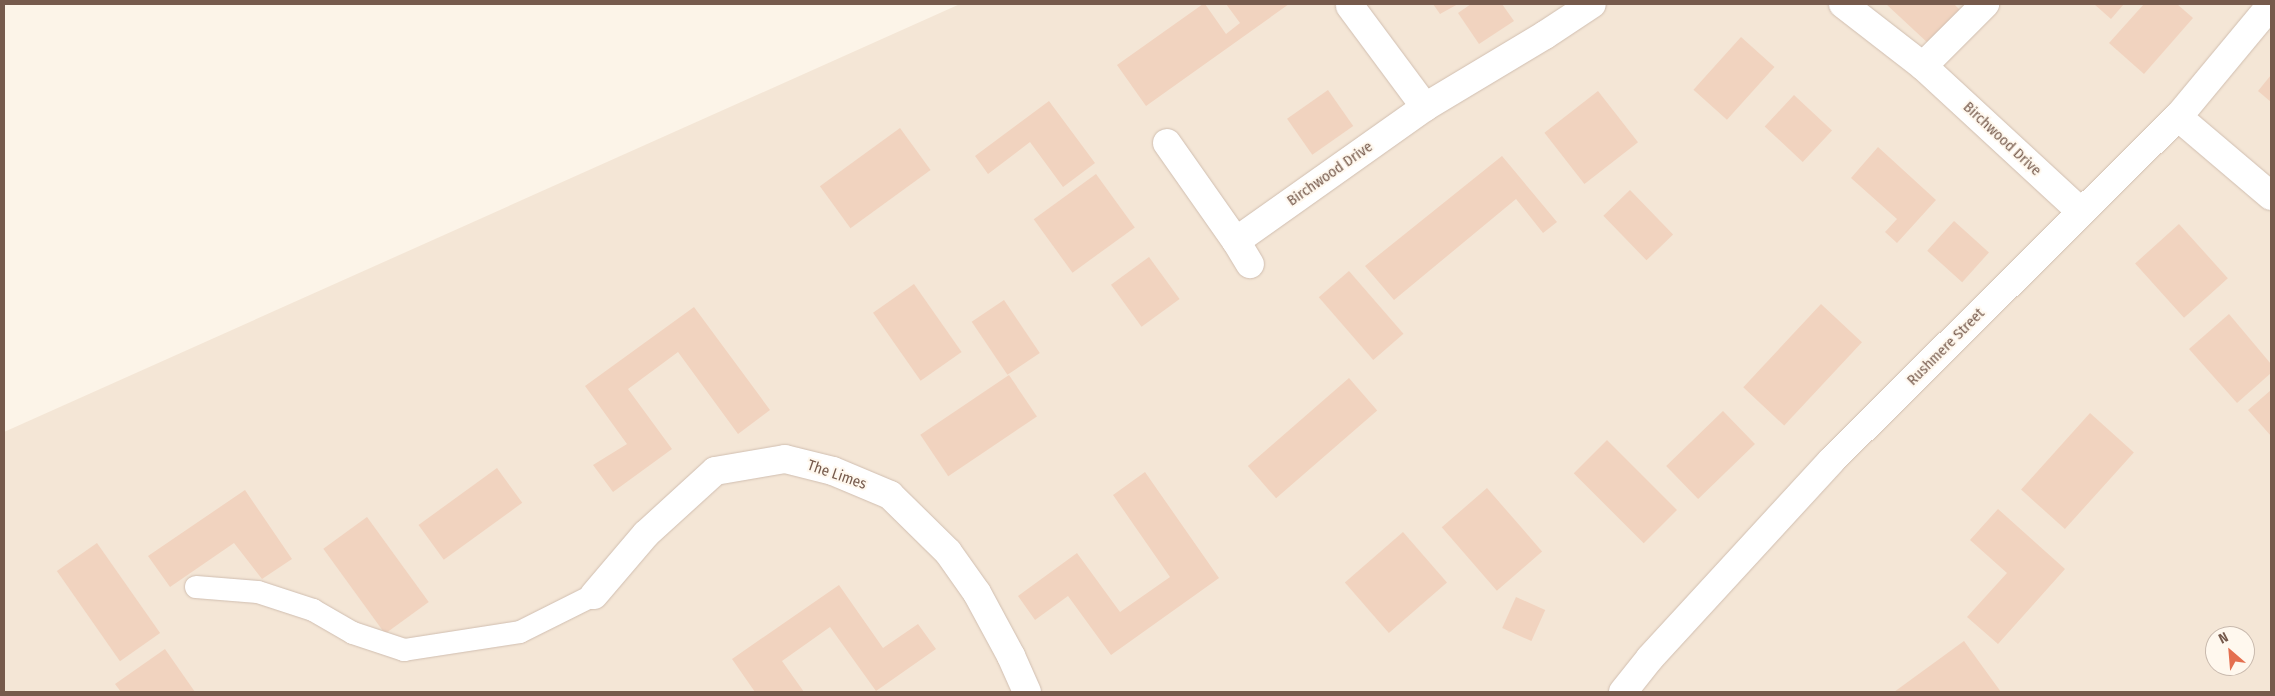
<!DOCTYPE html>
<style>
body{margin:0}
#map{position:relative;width:2275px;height:696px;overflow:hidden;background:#fcf4e8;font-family:"Fira Sans Condensed",sans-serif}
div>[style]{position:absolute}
.residential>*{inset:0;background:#f4e6d6}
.building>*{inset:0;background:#f1d3bf;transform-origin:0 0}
.roads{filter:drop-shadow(0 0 1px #d0beb0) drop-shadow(0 0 1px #d0beb0)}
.lane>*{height:22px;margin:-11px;padding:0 11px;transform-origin:11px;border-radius:11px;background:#fff}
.street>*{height:28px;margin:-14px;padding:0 14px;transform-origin:14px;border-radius:14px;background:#fff}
.secondary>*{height:28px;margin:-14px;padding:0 14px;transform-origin:14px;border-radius:14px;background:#fff}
span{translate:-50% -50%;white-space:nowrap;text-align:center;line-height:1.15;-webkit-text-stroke:4px #fff8ee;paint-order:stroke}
.street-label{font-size:15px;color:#765a4c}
.frame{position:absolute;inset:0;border:5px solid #765a4c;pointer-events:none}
.north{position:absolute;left:2205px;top:626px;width:50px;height:50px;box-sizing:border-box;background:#fff8ee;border:1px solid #c8b9ad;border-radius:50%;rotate:333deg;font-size:14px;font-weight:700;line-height:20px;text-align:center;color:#765a4c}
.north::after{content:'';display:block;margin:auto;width:18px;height:22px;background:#e46f4f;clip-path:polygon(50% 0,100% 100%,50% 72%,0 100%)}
</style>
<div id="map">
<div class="residential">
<i style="clip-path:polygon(evenodd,960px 4px,2271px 4px,2271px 692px,4px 692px,4px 432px,960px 4px,2215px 636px,2245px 636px,2245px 666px,2215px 666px,2215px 636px)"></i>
</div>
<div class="building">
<i style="clip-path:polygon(1203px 4px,1205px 4px,1226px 34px,1240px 23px,1226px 4px,1289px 4px,1146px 106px,1117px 65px)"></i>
<i style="clip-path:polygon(1433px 4px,1458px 4px,1440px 14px)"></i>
<i style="clip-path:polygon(1471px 4px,1502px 4px,1514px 21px,1479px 44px,1458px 13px)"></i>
<i style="clip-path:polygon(1886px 4px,1954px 4px,1960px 10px,1929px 44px)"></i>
<i style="clip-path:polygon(2094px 4px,2124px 4px,2111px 19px)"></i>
<i style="clip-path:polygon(2144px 4px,2177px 4px,2193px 18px,2144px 74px,2109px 43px)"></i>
<i style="left:1741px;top:37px;width:45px;height:71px;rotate:42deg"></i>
<i style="clip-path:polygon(2271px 75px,2271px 102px,2258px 91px)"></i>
<i style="left:1328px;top:90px;width:44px;height:50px;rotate:55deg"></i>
<i style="left:1598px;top:91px;width:65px;height:68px;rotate:52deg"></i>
<i style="left:1794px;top:95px;width:52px;height:43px;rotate:43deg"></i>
<i style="clip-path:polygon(1049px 101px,1095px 163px,1063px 187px,1030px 142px,988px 174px,975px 156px)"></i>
<i style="left:900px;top:128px;width:52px;height:99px;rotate:54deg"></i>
<i style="clip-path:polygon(1878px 147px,1936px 200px,1897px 243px,1885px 232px,1897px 219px,1851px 178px)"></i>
<i style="clip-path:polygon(1502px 156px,1557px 222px,1543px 233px,1516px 199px,1394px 300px,1365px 266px)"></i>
<i style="left:1096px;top:174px;width:66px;height:77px;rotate:54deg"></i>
<i style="left:1630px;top:190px;width:62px;height:37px;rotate:46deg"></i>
<i style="left:1954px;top:221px;width:47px;height:40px;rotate:42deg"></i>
<i style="left:2179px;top:224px;width:73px;height:59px;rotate:48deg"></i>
<i style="left:1149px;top:257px;width:52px;height:47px;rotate:54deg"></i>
<i style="left:1349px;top:271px;width:83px;height:40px;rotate:49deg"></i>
<i style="left:914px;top:284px;width:83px;height:50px;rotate:55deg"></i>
<i style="left:1004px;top:300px;width:64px;height:39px;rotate:56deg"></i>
<i style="left:1821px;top:304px;width:56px;height:114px;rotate:43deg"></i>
<i style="clip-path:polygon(694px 307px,770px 410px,738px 434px,678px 352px,628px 389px,672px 449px,613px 492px,593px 465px,627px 444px,585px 386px)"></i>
<i style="clip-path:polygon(2229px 314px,2271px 364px,2271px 373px,2237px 403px,2189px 349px)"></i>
<i style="left:1009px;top:375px;width:50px;height:107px;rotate:56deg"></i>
<i style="left:1349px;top:378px;width:43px;height:134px;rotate:49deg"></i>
<i style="clip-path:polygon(2271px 390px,2271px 436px,2248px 410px)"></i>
<i style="left:1723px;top:411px;width:46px;height:79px;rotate:46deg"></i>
<i style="left:2090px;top:413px;width:59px;height:103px;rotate:42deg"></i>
<i style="left:1607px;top:440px;width:99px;height:47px;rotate:45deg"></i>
<i style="left:497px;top:468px;width:43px;height:97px;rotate:54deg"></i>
<i style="clip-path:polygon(1145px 472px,1219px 578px,1111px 655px,1068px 596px,1035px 620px,1018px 596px,1077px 553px,1120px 612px,1170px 577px,1113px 495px)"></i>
<i style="left:1487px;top:488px;width:84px;height:60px;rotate:49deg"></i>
<i style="clip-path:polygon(245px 490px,292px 559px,262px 579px,234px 543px,170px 587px,148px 556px)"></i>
<i style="clip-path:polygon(1998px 509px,2065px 569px,1998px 644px,1967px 617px,2007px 573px,1970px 540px)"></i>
<i style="left:367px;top:517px;width:105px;height:54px;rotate:54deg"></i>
<i style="left:1403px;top:532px;width:67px;height:77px;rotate:49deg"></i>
<i style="left:97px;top:543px;width:110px;height:49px;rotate:55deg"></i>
<i style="clip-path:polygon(839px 585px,883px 648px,918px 624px,936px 649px,876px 691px,830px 627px,782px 661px,804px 692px,755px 692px,732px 659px)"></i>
<i style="left:1516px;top:597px;width:32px;height:34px;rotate:24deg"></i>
<i style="clip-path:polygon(1964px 641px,2001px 692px,1894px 692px)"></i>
<i style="clip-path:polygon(165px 649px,195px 692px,121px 692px,115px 684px)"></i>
</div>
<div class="roads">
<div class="lane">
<i style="left:196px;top:587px;width:62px;rotate:4.6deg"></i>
<i style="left:258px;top:592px;width:58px;rotate:18.1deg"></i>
<i style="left:313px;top:610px;width:46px;rotate:29.9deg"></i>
<i style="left:353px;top:633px;width:54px;rotate:18.4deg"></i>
<i style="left:404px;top:650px;width:117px;rotate:-8.8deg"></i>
<i style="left:520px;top:632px;width:83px;rotate:-26.6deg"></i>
</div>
<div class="street">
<i style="left:1843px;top:4px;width:101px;rotate:37.8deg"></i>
<i style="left:1923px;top:66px;width:215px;rotate:42.7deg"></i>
<i style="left:1350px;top:6px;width:126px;rotate:53.4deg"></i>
<i style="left:1923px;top:66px;width:88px;rotate:-45deg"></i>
<i style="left:2178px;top:117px;width:122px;rotate:40.3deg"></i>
<i style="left:1167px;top:143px;width:120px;rotate:54.9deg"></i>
<i style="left:1236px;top:241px;width:27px;rotate:59deg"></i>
<i style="left:1236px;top:241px;width:232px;rotate:-35.3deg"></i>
<i style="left:1425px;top:107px;width:140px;rotate:-31deg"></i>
<i style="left:1545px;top:35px;width:56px;rotate:-33.4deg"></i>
<i style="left:594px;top:595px;width:80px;rotate:-49.6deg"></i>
<i style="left:646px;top:534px;width:93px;rotate:-42.4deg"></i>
<i style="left:715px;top:471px;width:71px;rotate:-9.7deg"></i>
<i style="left:785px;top:459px;width:49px;rotate:14deg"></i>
<i style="left:833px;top:471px;width:62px;rotate:22.8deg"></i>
<i style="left:890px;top:495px;width:81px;rotate:44.5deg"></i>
<i style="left:948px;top:552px;width:50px;rotate:54.7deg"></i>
<i style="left:977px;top:593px;width:72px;rotate:61.6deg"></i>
<i style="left:1011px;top:656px;width:39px;rotate:66deg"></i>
</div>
<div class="secondary">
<i style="left:1623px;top:692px;width:43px;rotate:-51.5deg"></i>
<i style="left:1650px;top:658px;width:268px;rotate:-47.4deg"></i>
<i style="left:1831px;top:461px;width:489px;rotate:-44.8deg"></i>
<i style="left:2178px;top:117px;width:146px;rotate:-50.3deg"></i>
</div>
</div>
<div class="street-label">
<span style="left:2002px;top:139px;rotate:43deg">Birchwood Drive</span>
<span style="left:1330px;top:174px;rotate:-35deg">Birchwood Drive</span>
<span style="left:1946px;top:347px;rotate:-45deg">Rushmere Street</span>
<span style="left:837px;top:475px;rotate:19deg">The Limes</span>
</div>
<div class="frame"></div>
<div class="north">N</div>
</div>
